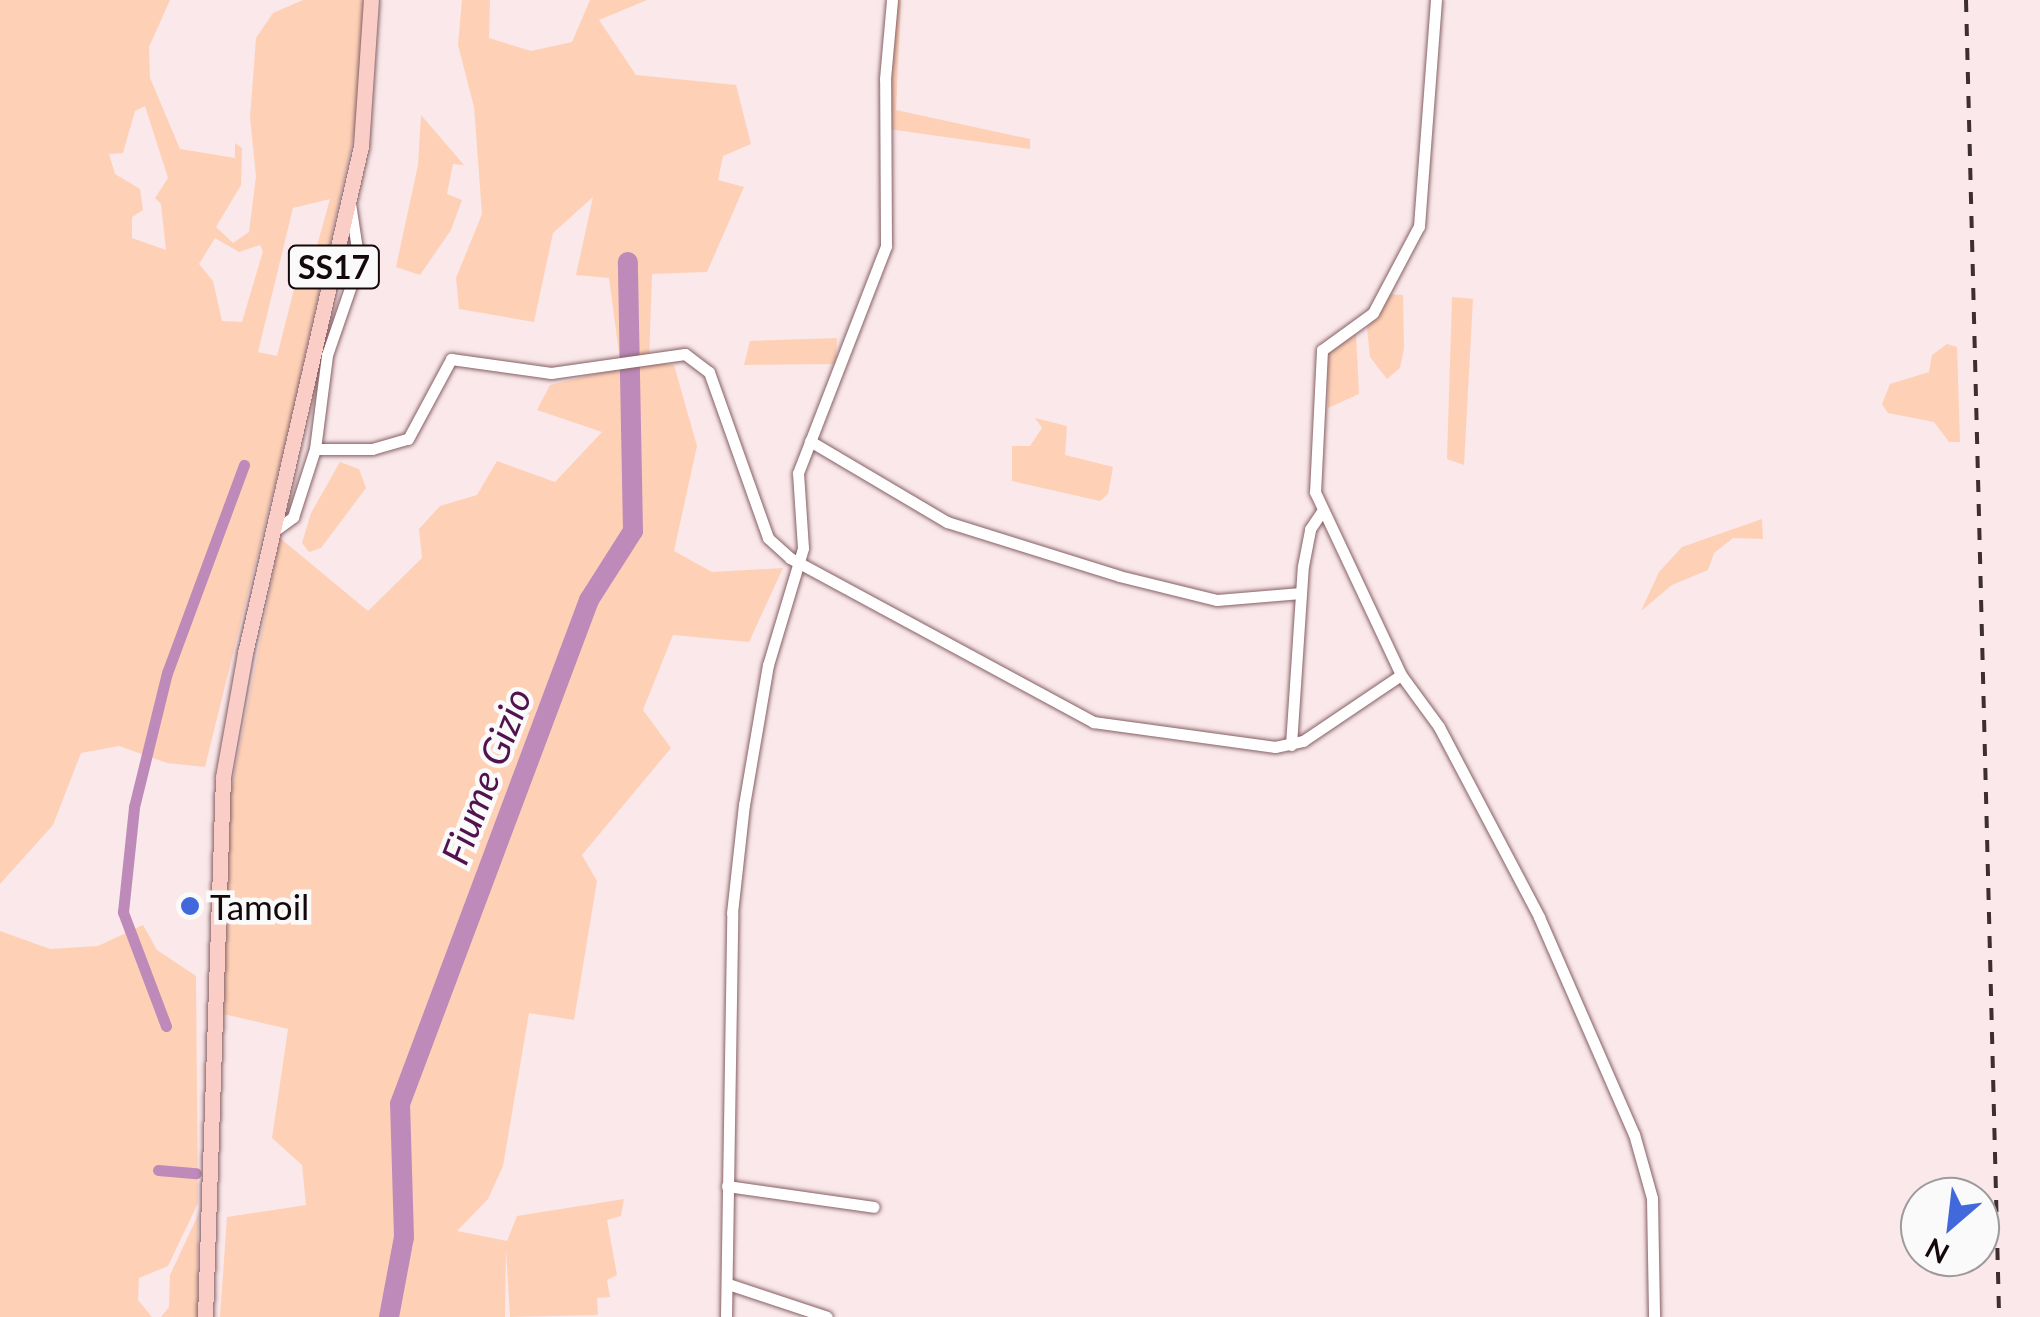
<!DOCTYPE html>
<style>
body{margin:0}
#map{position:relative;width:2040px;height:1317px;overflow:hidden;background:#fae8ea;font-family:Lato,sans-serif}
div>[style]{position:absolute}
.green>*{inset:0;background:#fed1b7}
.canal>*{height:11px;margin:-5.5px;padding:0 5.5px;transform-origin:5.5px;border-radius:5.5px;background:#bd8aba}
.river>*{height:20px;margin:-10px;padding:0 10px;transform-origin:10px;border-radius:10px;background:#bd8aba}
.roads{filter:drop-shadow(0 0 2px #866065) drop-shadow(0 0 2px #866065)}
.minor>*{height:11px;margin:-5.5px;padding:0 5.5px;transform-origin:5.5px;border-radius:5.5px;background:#fff}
.major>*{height:15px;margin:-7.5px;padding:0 7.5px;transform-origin:7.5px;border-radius:7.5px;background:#facec6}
.rail>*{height:4px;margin-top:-2px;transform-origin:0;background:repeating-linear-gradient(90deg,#3d2f31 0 12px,transparent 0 24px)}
.dots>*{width:28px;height:28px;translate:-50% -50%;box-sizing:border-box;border:5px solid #fafafa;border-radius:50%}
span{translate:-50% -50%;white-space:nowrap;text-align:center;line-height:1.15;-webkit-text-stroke:9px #fafafa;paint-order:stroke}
.shield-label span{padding:2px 8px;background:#fafafa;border:2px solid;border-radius:8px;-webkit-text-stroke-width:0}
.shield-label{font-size:32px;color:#15080a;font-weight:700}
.poi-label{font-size:35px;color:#15080a}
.left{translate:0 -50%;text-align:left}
.water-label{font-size:38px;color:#511250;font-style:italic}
.north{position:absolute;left:1900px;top:1177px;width:100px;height:100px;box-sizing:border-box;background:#fafafa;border:2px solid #9e999a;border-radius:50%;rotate:208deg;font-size:28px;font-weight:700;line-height:40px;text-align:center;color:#15080a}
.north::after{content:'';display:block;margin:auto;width:35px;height:45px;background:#4269db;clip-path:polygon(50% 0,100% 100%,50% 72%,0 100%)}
</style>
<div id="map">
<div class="green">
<i style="clip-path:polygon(evenodd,0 0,170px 0,149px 47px,150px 78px,180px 149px,235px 158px,235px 143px,242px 148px,241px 185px,216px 227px,233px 243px,249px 232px,256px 176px,250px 118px,256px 38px,273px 13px,303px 0,363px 0,364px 46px,356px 125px,290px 423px,205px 767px,167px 763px,119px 746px,81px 753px,53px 825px,0 884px,0 0,145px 106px,168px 178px,155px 198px,161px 204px,166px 250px,132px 238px,132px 217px,143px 210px,140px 189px,115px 174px,109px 154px,123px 153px,135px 111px,145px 106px,0 0,330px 199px,314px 257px,302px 258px,277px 356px,258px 352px,293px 208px,330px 199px,0 0,215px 238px,239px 252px,260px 245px,263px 251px,242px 322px,222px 321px,213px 281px,199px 264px,215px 238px)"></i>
<i style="clip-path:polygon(462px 0,490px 0,489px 38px,531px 51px,572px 42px,590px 0,647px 0,599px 20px,636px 75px,736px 85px,751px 144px,723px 156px,718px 180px,744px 187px,707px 272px,652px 274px,649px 362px,674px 365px,697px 446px,674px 551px,712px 572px,783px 568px,749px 642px,673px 635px,643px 710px,671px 748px,582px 855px,597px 881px,574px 1020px,529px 1013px,503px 1166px,488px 1199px,457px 1231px,507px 1241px,517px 1216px,624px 1199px,621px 1216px,607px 1220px,617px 1275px,607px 1280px,610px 1297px,597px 1298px,598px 1315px,510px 1317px,506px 1249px,505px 1317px,220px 1317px,227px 1217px,306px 1205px,302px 1165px,272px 1138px,288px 1029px,219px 1013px,226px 817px,280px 538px,368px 611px,422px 558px,419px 529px,440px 506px,477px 495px,497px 461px,555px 482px,602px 432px,537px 410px,550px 385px,621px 368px,609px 278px,576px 275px,593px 197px,553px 233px,534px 322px,459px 309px,456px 278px,482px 214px,474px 107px,458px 45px)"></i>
<i style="clip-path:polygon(894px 0,901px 0,896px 110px,1030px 139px,1030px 149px,888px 129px)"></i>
<i style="clip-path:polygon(421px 115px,464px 165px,453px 164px,447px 194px,462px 200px,451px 230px,420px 275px,396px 267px,418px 165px)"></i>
<i style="clip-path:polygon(1387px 294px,1403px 295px,1404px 348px,1400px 368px,1387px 379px,1370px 357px,1367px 328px)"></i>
<i style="clip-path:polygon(1452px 297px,1473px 299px,1464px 465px,1447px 459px)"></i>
<i style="clip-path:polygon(1356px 334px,1359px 394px,1328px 408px,1327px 351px)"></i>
<i style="clip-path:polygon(837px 338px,836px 364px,744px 365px,750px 341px)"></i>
<i style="clip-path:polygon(1947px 344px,1957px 347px,1960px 442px,1949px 442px,1934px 422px,1888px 413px,1882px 404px,1890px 384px,1929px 372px,1932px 355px)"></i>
<i style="clip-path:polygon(1035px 418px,1067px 426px,1065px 455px,1113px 467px,1108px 494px,1100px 501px,1012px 481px,1012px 446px,1030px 446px,1042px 428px)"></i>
<i style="clip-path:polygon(340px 462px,359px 469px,366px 488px,321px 548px,309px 552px,302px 543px,311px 513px)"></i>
<i style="clip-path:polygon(1762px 519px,1763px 539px,1733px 538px,1714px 553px,1708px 570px,1672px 585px,1641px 611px,1659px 572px,1682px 547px)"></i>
<i style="clip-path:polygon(143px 925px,157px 950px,196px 976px,198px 1203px,168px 1266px,139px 1278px,138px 1300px,152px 1317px,0 1317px,0 931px,50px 949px,98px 946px)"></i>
<i style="clip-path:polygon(198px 1215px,198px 1317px,161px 1317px,169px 1307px,170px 1275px)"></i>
</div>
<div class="canal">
<i style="left:166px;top:1026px;width:122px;rotate:-110.7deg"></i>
<i style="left:123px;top:912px;width:106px;rotate:-84deg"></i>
<i style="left:134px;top:807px;width:138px;rotate:-76.2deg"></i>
<i style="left:167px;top:673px;width:222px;rotate:-69.7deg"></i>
<i style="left:158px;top:1170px;width:38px;rotate:5deg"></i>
</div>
<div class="river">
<i style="left:389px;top:1317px;width:81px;rotate:-79.4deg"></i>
<i style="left:404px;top:1237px;width:133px;rotate:-91.7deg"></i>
<i style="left:400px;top:1104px;width:538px;rotate:-69.44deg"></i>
<i style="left:589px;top:600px;width:82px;rotate:-57.5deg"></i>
<i style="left:633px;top:531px;width:269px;rotate:-91.1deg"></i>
</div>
<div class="roads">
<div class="minor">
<i style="left:1436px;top:0;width:227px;rotate:94.3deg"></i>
<i style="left:1419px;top:226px;width:98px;rotate:117.9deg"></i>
<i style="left:1373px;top:313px;width:63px;rotate:144deg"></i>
<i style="left:1322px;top:350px;width:142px;rotate:92.8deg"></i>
<i style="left:1315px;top:492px;width:202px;rotate:64.8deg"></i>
<i style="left:1401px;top:675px;width:64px;rotate:53.8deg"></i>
<i style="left:1439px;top:727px;width:215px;rotate:62.2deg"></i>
<i style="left:1539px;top:917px;width:237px;rotate:66.4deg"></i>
<i style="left:1634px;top:1134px;width:66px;rotate:74.3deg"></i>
<i style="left:1652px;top:1198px;width:119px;rotate:89deg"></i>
<i style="left:810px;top:441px;width:159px;rotate:30.6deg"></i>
<i style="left:947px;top:522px;width:180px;rotate:17.4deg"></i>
<i style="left:1119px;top:576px;width:101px;rotate:13.8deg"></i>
<i style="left:1217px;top:600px;width:84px;rotate:-4.8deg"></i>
<i style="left:315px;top:449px;width:57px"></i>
<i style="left:372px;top:449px;width:37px;rotate:-16deg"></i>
<i style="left:408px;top:439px;width:91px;rotate:-61.7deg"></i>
<i style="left:451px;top:359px;width:101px;rotate:8deg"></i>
<i style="left:551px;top:373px;width:135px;rotate:-8.1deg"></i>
<i style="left:685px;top:354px;width:30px;rotate:37deg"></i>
<i style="left:709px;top:372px;width:176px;rotate:70.4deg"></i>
<i style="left:768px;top:538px;width:30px;rotate:42deg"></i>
<i style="left:790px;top:558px;width:345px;rotate:28.4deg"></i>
<i style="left:1093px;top:722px;width:184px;rotate:7.8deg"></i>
<i style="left:1275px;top:747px;width:29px;rotate:-12deg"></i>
<i style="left:1303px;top:741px;width:118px;rotate:-34deg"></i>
<i style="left:274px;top:531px;width:24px;rotate:-36deg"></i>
<i style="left:293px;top:517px;width:71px;rotate:-72.1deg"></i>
<i style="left:315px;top:449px;width:95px;rotate:-82.7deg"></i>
<i style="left:327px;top:355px;width:98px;rotate:-71deg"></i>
<i style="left:359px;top:262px;width:66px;rotate:-98.7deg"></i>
<i style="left:1291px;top:745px;width:179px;rotate:-86.2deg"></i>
<i style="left:1303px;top:566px;width:38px;rotate:-79deg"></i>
<i style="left:1310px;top:529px;width:22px;rotate:-56deg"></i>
<i style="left:727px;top:1186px;width:148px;rotate:8.1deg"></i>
<i style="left:728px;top:1284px;width:104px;rotate:18.4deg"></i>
<i style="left:726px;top:1317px;width:404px;rotate:-89.1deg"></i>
<i style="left:732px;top:913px;width:109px;rotate:-83.7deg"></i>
<i style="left:744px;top:805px;width:142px;rotate:-80.3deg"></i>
<i style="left:768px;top:665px;width:122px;rotate:-73.3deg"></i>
<i style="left:803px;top:548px;width:75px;rotate:-93.8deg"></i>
<i style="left:798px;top:473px;width:243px;rotate:-68.8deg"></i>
<i style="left:886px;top:246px;width:167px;rotate:-90.3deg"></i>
<i style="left:885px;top:79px;width:79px;rotate:-84.9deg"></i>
</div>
<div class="major">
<i style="left:205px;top:1317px;width:540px;rotate:-88.09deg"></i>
<i style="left:223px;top:777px;width:126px;rotate:-79.9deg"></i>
<i style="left:245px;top:653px;width:520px;rotate:-77.11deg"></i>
<i style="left:361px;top:146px;width:146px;rotate:-86.1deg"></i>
</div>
</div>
<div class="rail">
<i style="left:1966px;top:0;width:1317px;rotate:88.56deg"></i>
</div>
<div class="dots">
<i style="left:190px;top:906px;background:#4269db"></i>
</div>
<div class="shield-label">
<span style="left:334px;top:267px">SS17</span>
</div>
<div class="poi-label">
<span class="left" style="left:210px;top:906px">Tamoil</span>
</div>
<div class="water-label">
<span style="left:486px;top:776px;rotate:-69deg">Fiume Gizio</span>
</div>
<div class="north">N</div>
</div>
